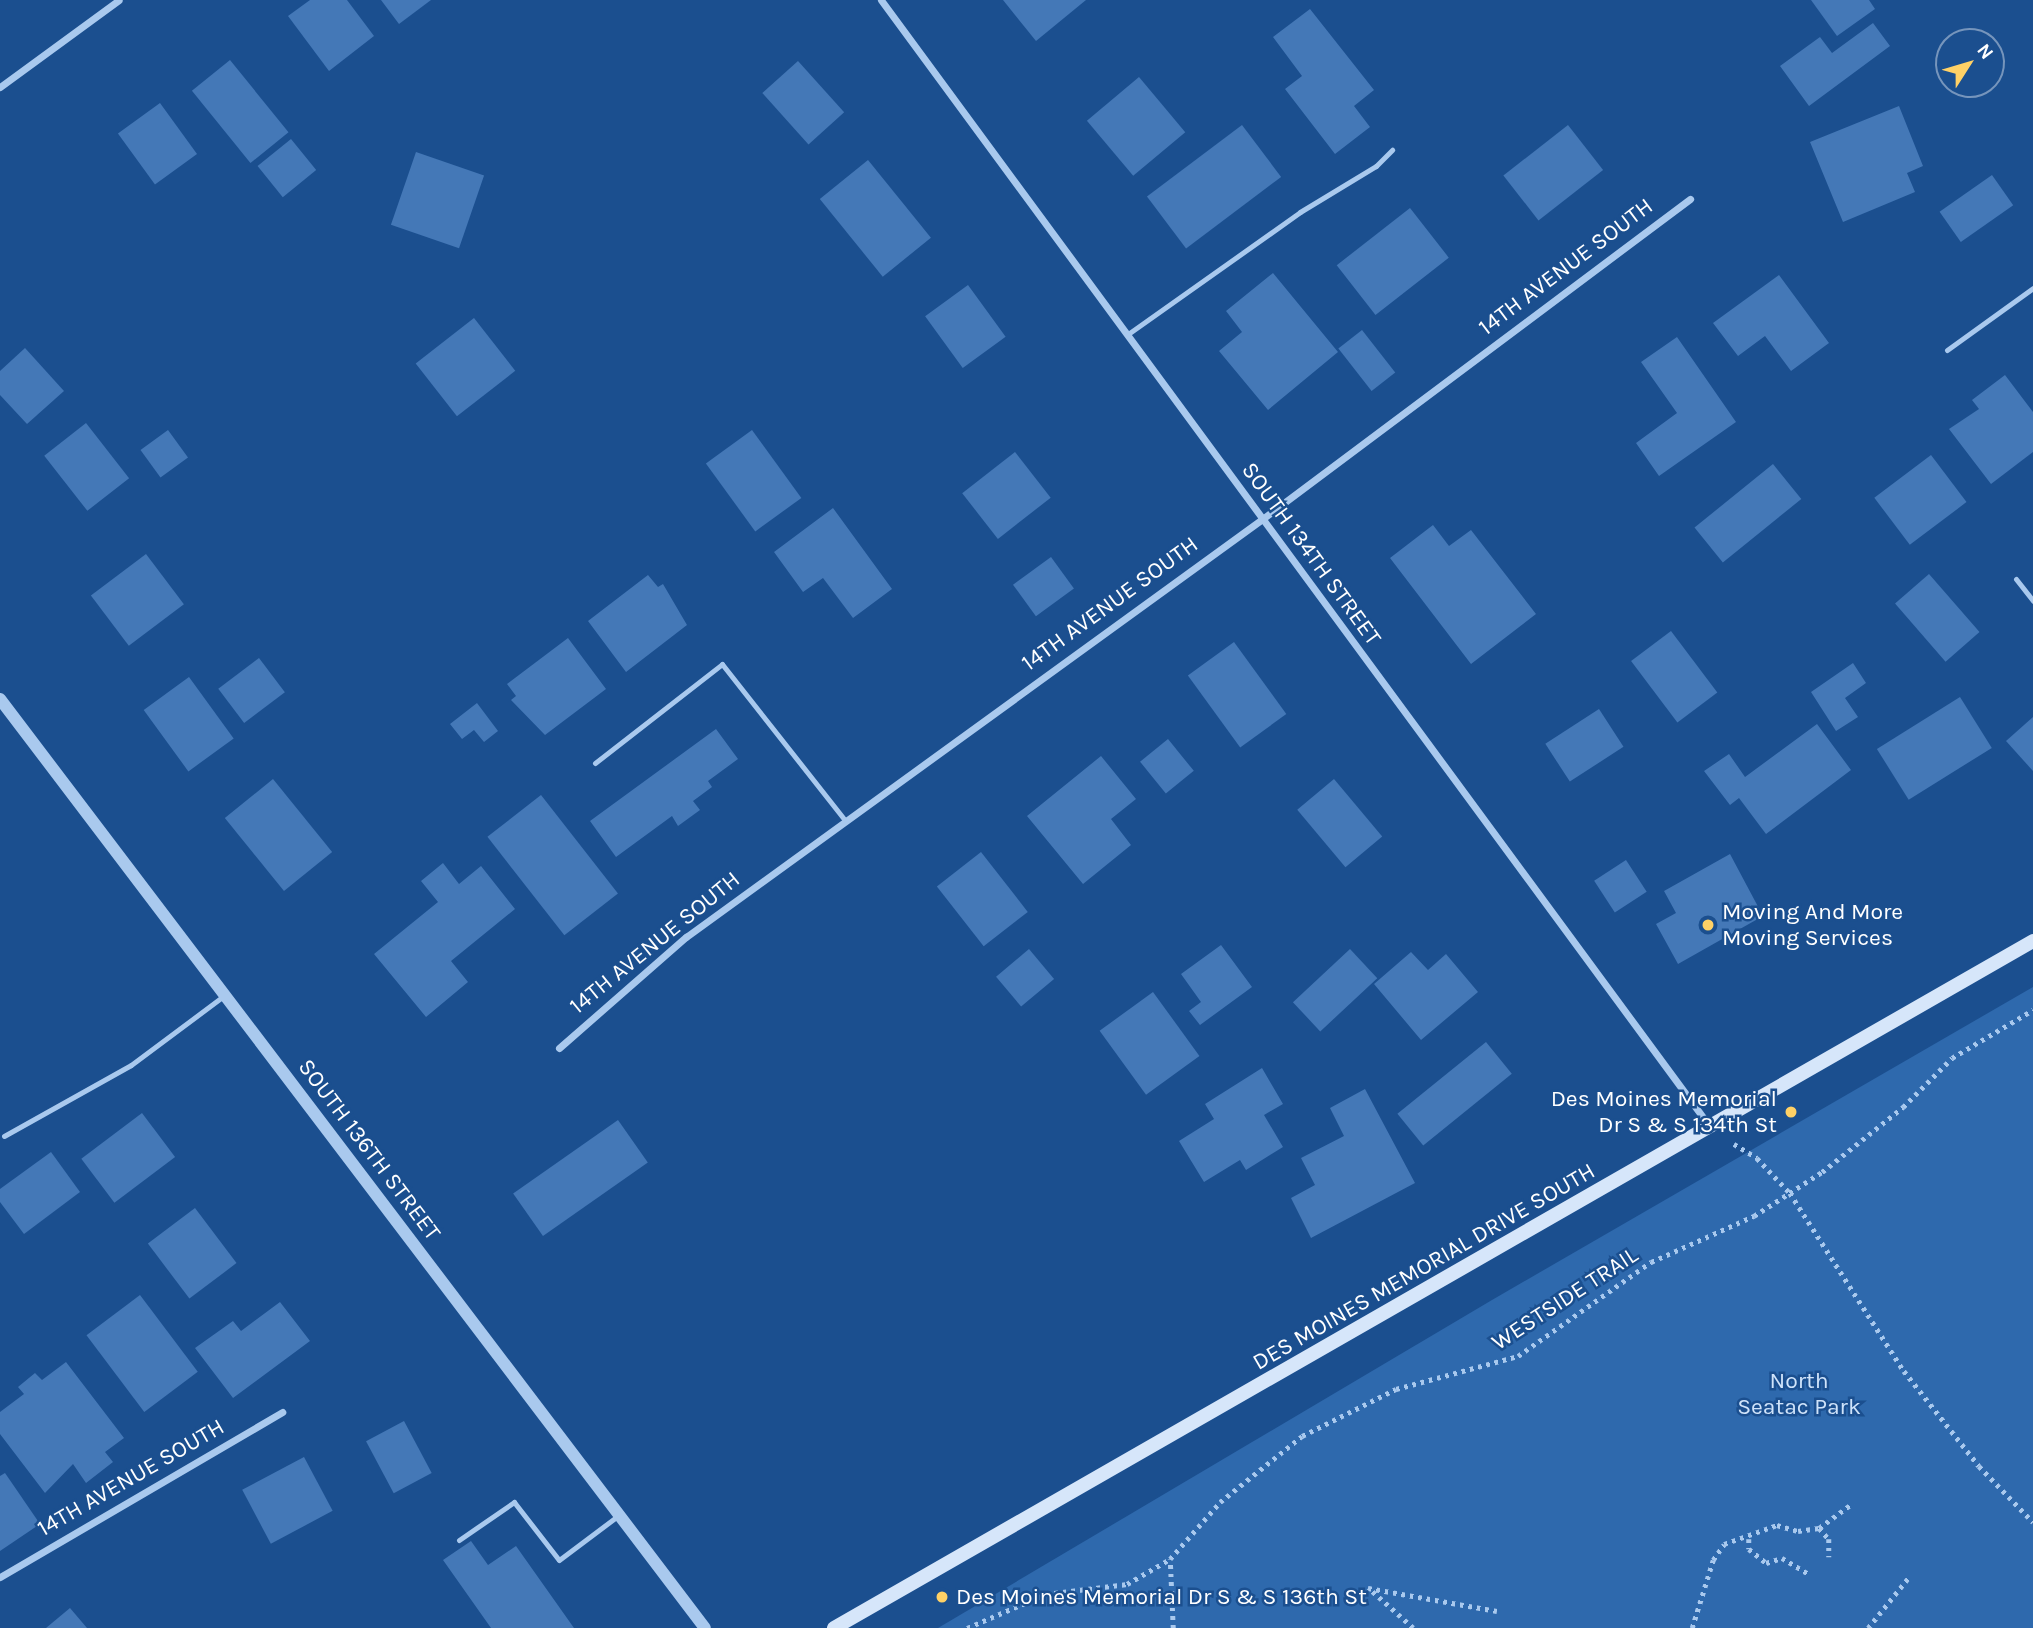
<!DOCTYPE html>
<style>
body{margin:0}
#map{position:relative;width:2033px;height:1628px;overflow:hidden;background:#1b4f8f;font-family:Karla,sans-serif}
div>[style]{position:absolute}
.green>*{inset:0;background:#2e69ad}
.building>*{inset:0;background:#4478b7;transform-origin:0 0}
.path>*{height:4.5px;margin-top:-2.25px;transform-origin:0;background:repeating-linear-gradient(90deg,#a9c9ee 0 3.5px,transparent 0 8.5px)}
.service>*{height:5px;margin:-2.5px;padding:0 2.5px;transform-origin:2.5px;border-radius:2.5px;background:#a9c9ee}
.minor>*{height:7px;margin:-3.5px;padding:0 3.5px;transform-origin:3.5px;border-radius:3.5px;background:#a9c9ee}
.tertiary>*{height:12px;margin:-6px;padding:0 6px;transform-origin:6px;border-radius:6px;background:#a9c9ee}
.secondary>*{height:14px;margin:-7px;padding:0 7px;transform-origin:7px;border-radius:7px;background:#d6e6fa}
.dots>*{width:19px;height:19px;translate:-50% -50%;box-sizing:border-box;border:4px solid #1b4f8f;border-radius:50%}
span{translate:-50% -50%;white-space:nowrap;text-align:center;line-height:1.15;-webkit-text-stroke:5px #1b4f8f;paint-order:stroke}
.street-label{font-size:23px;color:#fff}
.poi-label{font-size:23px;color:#fff}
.left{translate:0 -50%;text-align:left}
.right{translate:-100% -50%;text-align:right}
.park-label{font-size:23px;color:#cfe3fa}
.north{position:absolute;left:1935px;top:28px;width:70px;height:70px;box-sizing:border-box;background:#1b4f8f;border:2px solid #7695bc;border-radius:50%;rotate:53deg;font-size:19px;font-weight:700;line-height:28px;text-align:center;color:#fff}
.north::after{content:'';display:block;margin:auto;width:24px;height:32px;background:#ffd166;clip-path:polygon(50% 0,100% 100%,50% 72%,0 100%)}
</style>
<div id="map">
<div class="green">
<i style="clip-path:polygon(2033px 987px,2033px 1628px,938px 1628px,1492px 1300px)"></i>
</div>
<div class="building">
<i style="clip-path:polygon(310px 0,347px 0,374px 36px,329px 71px,288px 16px)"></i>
<i style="clip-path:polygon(381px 0,431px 0,399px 24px)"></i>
<i style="clip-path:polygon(1003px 0,1086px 0,1036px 41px)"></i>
<i style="clip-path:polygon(1811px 0,1869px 0,1875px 9px,1837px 36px)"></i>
<i style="clip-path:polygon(1310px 9px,1374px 90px,1354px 106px,1370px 127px,1335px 154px,1285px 89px,1302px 76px,1273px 37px)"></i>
<i style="clip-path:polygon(1873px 23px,1890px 46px,1809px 106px,1780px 66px,1820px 37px,1832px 53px)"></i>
<i style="left:230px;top:60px;width:93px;height:49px;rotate:51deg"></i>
<i style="left:798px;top:61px;width:69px;height:48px;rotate:48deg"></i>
<i style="left:1139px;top:77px;width:72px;height:68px;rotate:50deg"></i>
<i style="left:160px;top:103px;width:63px;height:52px;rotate:54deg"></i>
<i style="clip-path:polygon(1899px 106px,1923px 166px,1907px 173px,1915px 192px,1843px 222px,1810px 142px)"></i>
<i style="left:1242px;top:125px;width:65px;height:119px;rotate:53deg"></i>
<i style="left:1568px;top:125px;width:57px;height:82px;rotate:52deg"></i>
<i style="left:291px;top:139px;width:40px;height:43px;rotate:51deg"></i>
<i style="left:416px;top:152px;width:72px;height:77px;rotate:19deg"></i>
<i style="left:868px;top:160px;width:100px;height:62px;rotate:51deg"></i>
<i style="left:1992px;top:175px;width:37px;height:64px;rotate:55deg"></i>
<i style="left:1410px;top:208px;width:63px;height:93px;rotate:52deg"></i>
<i style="clip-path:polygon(1273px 273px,1338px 352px,1268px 410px,1219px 351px,1242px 332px,1226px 311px)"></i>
<i style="clip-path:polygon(1779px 275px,1829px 343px,1791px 371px,1765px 336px,1738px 356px,1713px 323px)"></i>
<i style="left:968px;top:285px;width:64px;height:53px;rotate:54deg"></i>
<i style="left:474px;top:318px;width:67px;height:74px;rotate:52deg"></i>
<i style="left:1362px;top:330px;width:54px;height:30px;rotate:52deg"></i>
<i style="clip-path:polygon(1677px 337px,1736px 422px,1659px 476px,1636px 443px,1677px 413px,1641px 362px)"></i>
<i style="clip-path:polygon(25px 348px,64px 391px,27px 424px,0 395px,0 371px)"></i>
<i style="clip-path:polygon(2005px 375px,2033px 412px,2033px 452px,1991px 484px,1949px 429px,1979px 409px,1972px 400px)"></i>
<i style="left:86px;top:423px;width:70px;height:53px;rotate:52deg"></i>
<i style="left:168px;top:430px;width:34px;height:34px;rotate:54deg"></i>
<i style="left:752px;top:430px;width:84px;height:57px;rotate:54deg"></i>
<i style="left:1015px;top:452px;width:58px;height:67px;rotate:52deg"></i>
<i style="left:1931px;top:455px;width:59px;height:71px;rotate:53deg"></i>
<i style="left:1773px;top:464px;width:45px;height:101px;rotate:51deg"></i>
<i style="clip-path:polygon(833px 508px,892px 589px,853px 618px,823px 578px,803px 592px,774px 552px)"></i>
<i style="clip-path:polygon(1433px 525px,1449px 546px,1471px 530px,1536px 614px,1471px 664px,1390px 558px)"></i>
<i style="left:146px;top:554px;width:63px;height:69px;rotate:53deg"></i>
<i style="left:1051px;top:557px;width:39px;height:47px;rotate:54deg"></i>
<i style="left:1929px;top:574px;width:77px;height:45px;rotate:49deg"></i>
<i style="clip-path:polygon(648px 575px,658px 587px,663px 584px,687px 625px,626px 672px,588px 621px)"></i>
<i style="left:1671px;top:631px;width:77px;height:50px;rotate:53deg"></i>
<i style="clip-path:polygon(568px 638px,606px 689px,545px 735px,511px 700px,516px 696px,507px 684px)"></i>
<i style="left:1234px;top:642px;width:89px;height:57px;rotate:54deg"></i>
<i style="left:259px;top:658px;width:43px;height:51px;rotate:53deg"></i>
<i style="clip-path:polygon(1853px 663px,1866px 683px,1845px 698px,1858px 717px,1836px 731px,1811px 692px)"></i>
<i style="left:189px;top:677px;width:76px;height:56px;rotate:54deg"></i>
<i style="left:1960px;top:697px;width:60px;height:98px;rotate:58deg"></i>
<i style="clip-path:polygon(477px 703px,498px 731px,484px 742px,474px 730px,462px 739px,450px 724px)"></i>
<i style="left:1599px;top:709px;width:45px;height:64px;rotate:57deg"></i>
<i style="clip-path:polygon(2033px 717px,2033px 771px,2006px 741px)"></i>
<i style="clip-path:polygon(1817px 724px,1851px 770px,1766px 834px,1739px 798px,1730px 805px,1704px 771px,1729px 754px,1745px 777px)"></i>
<i style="clip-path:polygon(716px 729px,738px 759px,708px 781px,712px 787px,693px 801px,700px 810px,678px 826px,672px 816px,616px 857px,590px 821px)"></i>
<i style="left:1168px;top:739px;width:41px;height:36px;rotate:51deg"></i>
<i style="clip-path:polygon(1101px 756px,1136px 799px,1111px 819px,1131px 845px,1083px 884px,1027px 816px)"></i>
<i style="left:273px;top:779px;width:94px;height:62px;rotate:51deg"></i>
<i style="left:1334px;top:779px;width:75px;height:48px;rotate:50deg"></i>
<i style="left:541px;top:795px;width:125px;height:68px;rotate:52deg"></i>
<i style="left:981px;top:852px;width:76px;height:56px;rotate:52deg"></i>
<i style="clip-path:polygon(1730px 854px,1763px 916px,1678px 964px,1656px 924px,1676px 913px,1664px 891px)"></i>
<i style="left:1626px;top:860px;width:38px;height:38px;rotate:57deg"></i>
<i style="clip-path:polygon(443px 863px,459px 884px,481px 866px,515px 909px,451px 961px,468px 982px,426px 1017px,374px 954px,438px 902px,421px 881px)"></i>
<i style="clip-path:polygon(1221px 945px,1252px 987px,1200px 1025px,1189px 1011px,1201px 1002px,1181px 974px)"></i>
<i style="left:1029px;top:949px;width:39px;height:43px;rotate:50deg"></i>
<i style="left:1350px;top:949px;width:40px;height:78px;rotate:47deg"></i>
<i style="clip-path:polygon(1411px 952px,1428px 970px,1446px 954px,1478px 992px,1421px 1040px,1374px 984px)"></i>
<i style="left:1153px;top:992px;width:79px;height:66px;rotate:54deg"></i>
<i style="left:1486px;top:1042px;width:41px;height:114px;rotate:51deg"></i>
<i style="clip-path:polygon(1262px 1068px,1283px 1104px,1264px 1115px,1283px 1147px,1246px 1170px,1240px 1160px,1204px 1182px,1179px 1141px,1214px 1119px,1205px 1104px)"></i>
<i style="clip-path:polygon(1365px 1089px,1415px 1183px,1311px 1238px,1291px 1198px,1315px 1185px,1301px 1158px,1344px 1136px,1330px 1108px)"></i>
<i style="left:142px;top:1113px;width:55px;height:76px;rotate:53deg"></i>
<i style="left:618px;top:1120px;width:52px;height:128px;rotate:55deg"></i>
<i style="clip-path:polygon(51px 1152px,80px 1192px,24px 1234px,0 1202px,0 1189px)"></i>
<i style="left:195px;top:1208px;width:69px;height:59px;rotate:53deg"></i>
<i style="left:140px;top:1295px;width:96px;height:67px;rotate:53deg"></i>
<i style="clip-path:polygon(280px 1302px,310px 1341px,233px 1398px,195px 1348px,233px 1321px,241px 1331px)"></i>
<i style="clip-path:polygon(66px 1362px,124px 1438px,105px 1452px,113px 1462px,86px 1483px,73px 1464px,45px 1493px,0 1434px,0 1412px,24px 1394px,18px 1387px,35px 1373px,42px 1380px)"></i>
<i style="left:404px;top:1421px;width:59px;height:43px;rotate:62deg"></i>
<i style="left:304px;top:1457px;width:61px;height:70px;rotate:62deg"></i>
<i style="clip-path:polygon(5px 1473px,40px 1524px,0 1551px,0 1476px)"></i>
<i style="clip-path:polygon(471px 1541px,488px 1565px,516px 1546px,574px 1628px,491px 1628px,443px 1560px)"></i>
<i style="clip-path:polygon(70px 1608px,87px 1628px,46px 1628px)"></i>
</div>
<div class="path">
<i style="left:1734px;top:1144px;width:27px;rotate:31deg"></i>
<i style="left:1757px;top:1158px;width:48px;rotate:46.7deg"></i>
<i style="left:1790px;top:1193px;width:211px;rotate:57.4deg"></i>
<i style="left:1904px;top:1371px;width:121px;rotate:51.7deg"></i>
<i style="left:1979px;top:1466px;width:78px;rotate:46deg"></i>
<i style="left:1819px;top:1528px;width:15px;rotate:48deg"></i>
<i style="left:1829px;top:1539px;width:18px;rotate:90deg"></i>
<i style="left:1749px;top:1539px;width:10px;rotate:90deg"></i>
<i style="left:1749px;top:1549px;width:22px;rotate:39deg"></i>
<i style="left:1766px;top:1563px;width:17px;rotate:-17deg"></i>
<i style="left:1782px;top:1558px;width:33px;rotate:31deg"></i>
<i style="left:967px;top:1628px;width:86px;rotate:-23.3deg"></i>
<i style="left:1046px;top:1594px;width:82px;rotate:-7deg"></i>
<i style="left:1127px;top:1584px;width:50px;rotate:-30.2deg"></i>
<i style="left:1173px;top:1628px;width:69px;rotate:-92.5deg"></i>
<i style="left:1170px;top:1559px;width:76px;rotate:-48.7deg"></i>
<i style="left:1220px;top:1502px;width:105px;rotate:-38.8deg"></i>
<i style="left:1302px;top:1436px;width:105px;rotate:-26.6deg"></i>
<i style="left:1396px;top:1389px;width:126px;rotate:-15.1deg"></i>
<i style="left:1518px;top:1356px;width:163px;rotate:-35.3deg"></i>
<i style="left:1651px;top:1262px;width:113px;rotate:-24.1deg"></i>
<i style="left:1754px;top:1216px;width:81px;rotate:-32.9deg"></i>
<i style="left:1822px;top:1172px;width:104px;rotate:-38.7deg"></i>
<i style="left:1903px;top:1107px;width:69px;rotate:-45deg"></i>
<i style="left:1952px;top:1058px;width:94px;rotate:-30.7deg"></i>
<i style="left:1413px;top:1628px;width:60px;rotate:-138.4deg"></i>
<i style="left:1368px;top:1588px;width:131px;rotate:10.1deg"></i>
<i style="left:1692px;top:1628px;width:71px;rotate:-72.8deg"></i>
<i style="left:1713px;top:1560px;width:19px;rotate:-55deg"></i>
<i style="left:1724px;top:1544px;width:56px;rotate:-19.7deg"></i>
<i style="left:1777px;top:1525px;width:22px;rotate:16deg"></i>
<i style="left:1798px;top:1531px;width:21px;rotate:-8deg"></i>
<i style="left:1819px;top:1528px;width:42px;rotate:-36.3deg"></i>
<i style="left:1868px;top:1628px;width:65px;rotate:-51.2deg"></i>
</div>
<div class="service">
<i style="left:1128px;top:334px;width:211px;rotate:-35.3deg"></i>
<i style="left:1300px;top:212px;width:89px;rotate:-31.2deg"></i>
<i style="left:1376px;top:166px;width:23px;rotate:-45deg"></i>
<i style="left:1947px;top:350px;width:106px;rotate:-35.8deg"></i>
<i style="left:2016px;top:579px;width:28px;rotate:52deg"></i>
<i style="left:595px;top:763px;width:161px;rotate:-37.9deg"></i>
<i style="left:722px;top:664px;width:197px;rotate:51.8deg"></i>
<i style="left:4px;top:1136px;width:145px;rotate:-29.2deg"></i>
<i style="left:131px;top:1065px;width:117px;rotate:-36.7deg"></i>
<i style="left:459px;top:1540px;width:67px;rotate:-34.6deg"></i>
<i style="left:514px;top:1502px;width:73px;rotate:52.2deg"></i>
<i style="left:559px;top:1560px;width:75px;rotate:-36.9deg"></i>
</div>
<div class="minor">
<i style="left:881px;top:0;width:1399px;rotate:53.66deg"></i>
<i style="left:0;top:87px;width:147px;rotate:-36.2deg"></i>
<i style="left:559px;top:1048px;width:169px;rotate:-41.2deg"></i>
<i style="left:686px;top:937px;width:710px;rotate:-35.95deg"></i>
<i style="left:1261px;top:520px;width:536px;rotate:-36.81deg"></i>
<i style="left:0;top:1577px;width:327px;rotate:-30.3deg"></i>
</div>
<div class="tertiary">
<i style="left:0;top:699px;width:1166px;rotate:52.81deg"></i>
</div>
<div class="secondary">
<i style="left:834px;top:1628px;width:1382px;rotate:-29.81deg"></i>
</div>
<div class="dots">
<i style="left:1708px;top:925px;background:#ffd166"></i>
<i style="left:1791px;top:1112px;background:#ffd166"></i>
<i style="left:942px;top:1597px;background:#ffd166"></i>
</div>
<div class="street-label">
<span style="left:1566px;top:267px;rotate:-37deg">14TH AVENUE SOUTH</span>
<span style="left:1311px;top:554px;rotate:54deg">SOUTH 134TH STREET</span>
<span style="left:1110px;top:604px;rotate:-36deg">14TH AVENUE SOUTH</span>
<span style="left:655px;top:943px;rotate:-39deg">14TH AVENUE SOUTH</span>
<span style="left:369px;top:1150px;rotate:53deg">SOUTH 136TH STREET</span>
<span style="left:1424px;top:1267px;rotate:-30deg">DES MOINES MEMORIAL DRIVE SOUTH</span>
<span style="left:1565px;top:1299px;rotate:-33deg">WESTSIDE TRAIL</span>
<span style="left:131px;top:1478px;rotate:-30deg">14TH AVENUE SOUTH</span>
</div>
<div class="poi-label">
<span class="left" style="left:1722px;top:925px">Moving And More<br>Moving Services</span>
<span class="right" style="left:1777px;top:1112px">Des Moines Memorial<br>Dr S &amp; S 134th St</span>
<span class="left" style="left:956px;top:1597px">Des Moines Memorial Dr S &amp; S 136th St</span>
</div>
<div class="park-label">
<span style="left:1799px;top:1394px">North<br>Seatac Park</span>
</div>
<div class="north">N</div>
</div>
